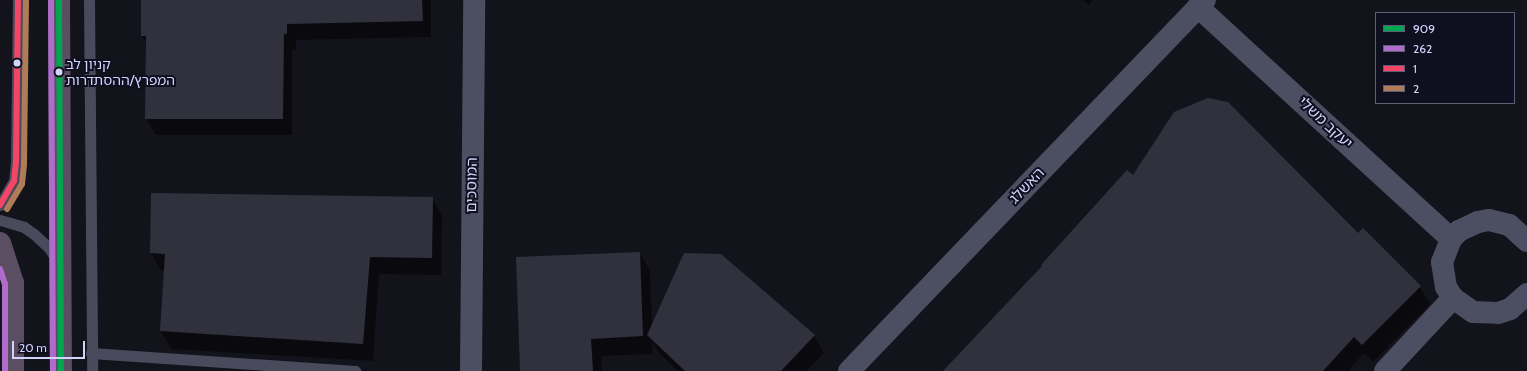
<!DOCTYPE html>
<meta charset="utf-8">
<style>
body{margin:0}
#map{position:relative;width:1527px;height:371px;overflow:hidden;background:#13131c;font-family:Cabin,"Noto Sans Hebrew",sans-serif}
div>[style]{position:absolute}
.shadow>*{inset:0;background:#0007}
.building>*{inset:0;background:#31313e}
.lane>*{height:11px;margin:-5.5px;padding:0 5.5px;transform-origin:5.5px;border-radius:5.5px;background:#494b5c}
.secondary>*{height:22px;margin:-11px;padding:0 11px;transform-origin:11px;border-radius:11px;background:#4c4e62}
.highway>*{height:22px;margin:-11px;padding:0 11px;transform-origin:11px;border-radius:11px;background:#5c4e62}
.bus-1>*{height:6px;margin:-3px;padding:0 3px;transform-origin:3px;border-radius:3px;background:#00a651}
.bus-2>*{height:6px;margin:-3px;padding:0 3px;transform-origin:3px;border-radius:3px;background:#b06ccc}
.bus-3>*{height:6px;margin:-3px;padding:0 3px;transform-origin:3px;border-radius:3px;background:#f34667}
.bus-4>*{height:6px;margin:-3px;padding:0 3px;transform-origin:3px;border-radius:3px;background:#b07c57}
.dots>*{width:11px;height:11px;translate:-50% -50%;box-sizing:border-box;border:2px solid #0f0f20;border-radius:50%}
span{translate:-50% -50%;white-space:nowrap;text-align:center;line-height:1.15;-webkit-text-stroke:4px #0f0f20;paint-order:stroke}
.bus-label{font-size:14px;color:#d2d4fa}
.left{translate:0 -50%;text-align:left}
.street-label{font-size:15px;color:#d2d4fa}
.legend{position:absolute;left:1375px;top:12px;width:140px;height:92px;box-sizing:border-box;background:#0f0f20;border:1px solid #5d5e77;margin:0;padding:5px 7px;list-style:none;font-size:12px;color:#d2d4fa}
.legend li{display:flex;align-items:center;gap:8px;height:20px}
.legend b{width:20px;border:1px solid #5d5e77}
.scale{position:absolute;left:12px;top:341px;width:73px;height:18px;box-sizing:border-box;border:2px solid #d2d4fa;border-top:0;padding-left:5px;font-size:12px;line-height:14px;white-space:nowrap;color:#d2d4fa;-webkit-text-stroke:3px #0f0f20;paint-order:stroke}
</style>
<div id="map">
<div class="shadow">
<i style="clip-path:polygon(142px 0,431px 0,431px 37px,296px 40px,296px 50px,292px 50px,292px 135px,156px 135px,146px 119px,147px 44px,142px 36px)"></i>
<i style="clip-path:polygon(1083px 0,1093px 0,1089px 5px)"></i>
<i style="clip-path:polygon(1133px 176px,1358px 234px,1420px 287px,1430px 304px,1373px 362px,1364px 353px,1348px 371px,944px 371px)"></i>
<i style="clip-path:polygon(152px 194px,432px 198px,442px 216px,441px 275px,379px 274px,373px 361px,171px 349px,161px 331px,165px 271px,161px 271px,151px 253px)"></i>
<i style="clip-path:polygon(640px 253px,650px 271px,652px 327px,814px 335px,824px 353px,807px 371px,678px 371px,658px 352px,652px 342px,653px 354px,601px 356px,602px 371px,521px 371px)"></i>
</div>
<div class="building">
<i style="clip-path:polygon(141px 0,422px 0,423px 21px,287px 24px,287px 34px,284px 34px,283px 119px,145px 119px,146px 36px,141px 36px)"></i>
<i style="clip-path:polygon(1208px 98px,1228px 102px,1358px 233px,1363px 228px,1421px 286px,1362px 345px,1354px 337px,1323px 371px,943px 371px,1042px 266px,1041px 265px,1127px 170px,1133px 175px,1174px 112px)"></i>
<i style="clip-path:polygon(151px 193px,433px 197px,432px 258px,370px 257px,363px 344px,160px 331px,165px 254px,150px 253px)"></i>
<i style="clip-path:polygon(640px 252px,643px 336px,591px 339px,593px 371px,520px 371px,516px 257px)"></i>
<i style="clip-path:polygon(684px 253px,721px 254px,815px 335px,781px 371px,685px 371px,647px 335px)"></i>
</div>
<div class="lane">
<i style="left:89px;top:0;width:371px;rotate:89.5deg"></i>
<i style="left:0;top:205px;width:28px;rotate:-60deg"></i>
<i style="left:14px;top:181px;width:18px;rotate:-84deg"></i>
<i style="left:16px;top:163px;width:163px;rotate:-89.3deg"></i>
<i style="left:0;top:220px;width:25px;rotate:16deg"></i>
<i style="left:24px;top:227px;width:12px;rotate:35deg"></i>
<i style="left:34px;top:234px;width:22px;rotate:43deg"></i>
<i style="left:50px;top:249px;width:13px;rotate:61deg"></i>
<i style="left:91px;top:353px;width:265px;rotate:3.9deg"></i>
</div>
<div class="secondary">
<i style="left:1198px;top:7px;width:343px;rotate:42.5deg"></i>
<i style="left:1527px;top:241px;width:24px;rotate:-138deg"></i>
<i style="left:1509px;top:225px;width:21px;rotate:-166deg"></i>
<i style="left:1489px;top:220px;width:11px;rotate:170deg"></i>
<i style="left:1478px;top:222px;width:21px;rotate:155deg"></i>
<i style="left:1459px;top:231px;width:11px;rotate:135deg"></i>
<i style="left:1451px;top:239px;width:25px;rotate:111deg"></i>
<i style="left:1442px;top:262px;width:25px;rotate:81deg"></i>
<i style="left:1446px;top:287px;width:13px;rotate:58deg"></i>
<i style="left:1453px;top:298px;width:24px;rotate:35deg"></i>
<i style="left:1473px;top:312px;width:25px;rotate:2deg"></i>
<i style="left:1498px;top:313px;width:13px;rotate:-18deg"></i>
<i style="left:1510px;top:309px;width:23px;rotate:-41deg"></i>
<i style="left:471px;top:371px;width:371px;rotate:-89.5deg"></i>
<i style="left:849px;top:371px;width:514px;rotate:-46.18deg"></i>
<i style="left:1385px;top:371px;width:100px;rotate:-47deg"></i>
</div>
<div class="highway">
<i style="left:59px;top:0;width:371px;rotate:89.7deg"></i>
<i style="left:0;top:243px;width:42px;rotate:72deg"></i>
<i style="left:13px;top:283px;width:88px;rotate:90deg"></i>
</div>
<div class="bus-1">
<i style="left:59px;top:0;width:371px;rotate:89.7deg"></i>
</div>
<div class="bus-2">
<i style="left:51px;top:0;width:371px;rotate:89.7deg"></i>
<i style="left:0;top:269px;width:16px;rotate:72deg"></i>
<i style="left:5px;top:284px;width:87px;rotate:90deg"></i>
</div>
<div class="bus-3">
<i style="left:0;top:205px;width:28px;rotate:-60deg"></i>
<i style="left:14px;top:181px;width:18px;rotate:-84deg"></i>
<i style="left:16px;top:163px;width:163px;rotate:-89.3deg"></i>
</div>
<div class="bus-4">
<i style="left:7px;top:209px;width:29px;rotate:-59deg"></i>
<i style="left:22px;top:184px;width:20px;rotate:-84deg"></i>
<i style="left:24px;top:164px;width:164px;rotate:-89.3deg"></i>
</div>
<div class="dots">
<i style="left:17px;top:63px;background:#d2d4fa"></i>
<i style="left:59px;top:72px;background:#d2d4fa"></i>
</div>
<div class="bus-label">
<span class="left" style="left:66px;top:72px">קניון לב<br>המפרץ/ההסתדרות</span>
</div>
<div class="street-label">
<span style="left:1325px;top:123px;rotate:43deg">יעקב משלי</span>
<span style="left:472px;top:185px;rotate:-89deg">המוסכים</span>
<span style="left:1027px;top:186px;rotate:-46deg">האשלג</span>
</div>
<ul class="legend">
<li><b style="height:5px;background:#00a651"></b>909</li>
<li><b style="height:5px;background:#b06ccc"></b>262</li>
<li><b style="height:5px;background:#f34667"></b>1</li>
<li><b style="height:5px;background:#b07c57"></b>2</li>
</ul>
<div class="scale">20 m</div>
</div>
